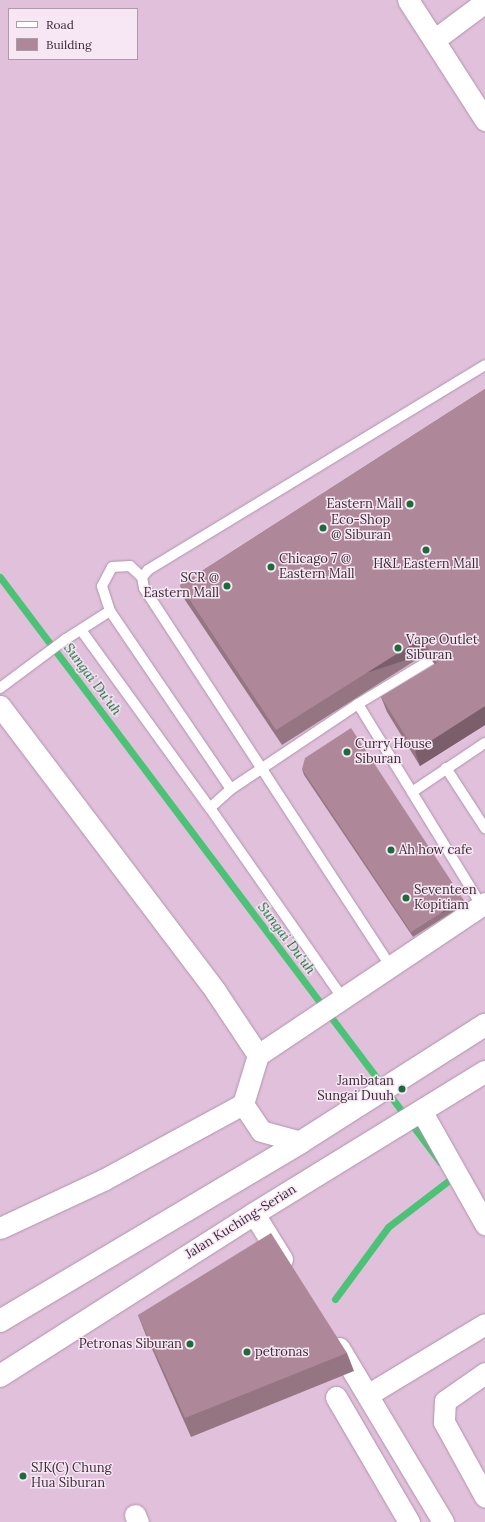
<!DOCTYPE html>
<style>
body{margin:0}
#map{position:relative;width:485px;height:1522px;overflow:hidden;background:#e0c0da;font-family:Lora,serif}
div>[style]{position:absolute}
.stream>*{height:7px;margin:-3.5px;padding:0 3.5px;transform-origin:3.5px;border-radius:3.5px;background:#4cc276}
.roads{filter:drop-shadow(0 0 1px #b192ab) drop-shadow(0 0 1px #b192ab)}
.service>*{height:10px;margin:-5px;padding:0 5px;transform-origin:5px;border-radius:5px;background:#fff}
.minor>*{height:21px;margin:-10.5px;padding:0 10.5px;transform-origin:10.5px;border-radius:10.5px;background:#fff}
.trunk>*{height:22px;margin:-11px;padding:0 11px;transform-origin:11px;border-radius:11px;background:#fff}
.wall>*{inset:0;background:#967583}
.shaded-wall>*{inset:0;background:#7a5f6a;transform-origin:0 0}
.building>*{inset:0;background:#ae8898}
.dots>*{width:11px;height:11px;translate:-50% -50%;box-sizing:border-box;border:2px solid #f7e6f4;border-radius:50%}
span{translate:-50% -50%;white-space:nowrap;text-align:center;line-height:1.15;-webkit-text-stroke:3px #f7e6f4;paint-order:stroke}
.poi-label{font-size:13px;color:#392c36}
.right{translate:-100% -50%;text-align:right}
.left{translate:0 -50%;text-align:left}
.street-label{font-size:13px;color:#392c36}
.water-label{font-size:14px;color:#126636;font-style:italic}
.legend{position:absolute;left:8px;top:8px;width:130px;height:52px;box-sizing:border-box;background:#f7e6f4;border:1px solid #ab9ca8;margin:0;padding:5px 7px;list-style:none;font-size:12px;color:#392c36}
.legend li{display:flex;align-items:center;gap:8px;height:20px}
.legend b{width:20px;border:1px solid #ab9ca8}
</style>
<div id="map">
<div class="stream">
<i style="left:0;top:577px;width:732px;rotate:53.05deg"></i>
<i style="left:335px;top:1299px;width:89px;rotate:-53.6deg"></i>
<i style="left:388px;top:1227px;width:81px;rotate:-37.4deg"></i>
<i style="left:452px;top:1178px;width:4px;rotate:-135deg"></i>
</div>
<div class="roads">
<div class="service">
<i style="left:110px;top:611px;width:26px;rotate:-108deg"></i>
<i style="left:102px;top:586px;width:21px;rotate:-62deg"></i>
<i style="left:112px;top:567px;width:18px;rotate:-3deg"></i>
<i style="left:130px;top:566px;width:16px;rotate:43deg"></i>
<i style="left:81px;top:630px;width:220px;rotate:54.1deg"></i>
<i style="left:0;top:688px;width:82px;rotate:-36.6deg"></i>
<i style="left:66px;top:639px;width:52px;rotate:-32.5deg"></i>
<i style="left:110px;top:611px;width:215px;rotate:55.8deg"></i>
<i style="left:231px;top:789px;width:28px;rotate:138deg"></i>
<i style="left:210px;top:808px;width:233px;rotate:55.1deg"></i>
<i style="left:358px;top:704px;width:237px;rotate:58.5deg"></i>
<i style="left:446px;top:768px;width:72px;rotate:57deg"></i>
<i style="left:231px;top:789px;width:153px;rotate:-33.8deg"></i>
<i style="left:358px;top:704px;width:87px;rotate:-31.3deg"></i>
<i style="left:412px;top:792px;width:88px;rotate:-33.9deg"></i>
<i style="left:391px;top:967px;width:452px;rotate:-123.1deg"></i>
<i style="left:144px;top:588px;width:11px;rotate:-100deg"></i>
<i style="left:142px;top:577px;width:9px;rotate:-49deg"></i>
<i style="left:148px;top:570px;width:394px;rotate:-31.3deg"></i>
</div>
<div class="minor">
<i style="left:408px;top:0;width:143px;rotate:57.3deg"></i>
<i style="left:434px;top:40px;width:64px;rotate:-36.7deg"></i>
<i style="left:0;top:706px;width:358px;rotate:52.9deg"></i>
<i style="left:216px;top:992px;width:76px;rotate:56.3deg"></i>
<i style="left:243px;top:1104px;width:32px;rotate:56deg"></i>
<i style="left:261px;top:1131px;width:41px;rotate:15.4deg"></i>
<i style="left:422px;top:1112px;width:129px;rotate:60.6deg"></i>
<i style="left:254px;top:1214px;width:53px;rotate:58.1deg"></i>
<i style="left:0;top:1228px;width:114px;rotate:-25deg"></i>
<i style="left:103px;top:1180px;width:159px;rotate:-28.5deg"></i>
<i style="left:243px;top:1104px;width:51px;rotate:-73deg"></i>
<i style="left:258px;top:1055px;width:273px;rotate:-33.8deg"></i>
<i style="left:339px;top:1348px;width:203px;rotate:59.1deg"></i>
<i style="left:485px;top:1373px;width:49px;rotate:145deg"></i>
<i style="left:445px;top:1401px;width:21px;rotate:93deg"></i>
<i style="left:444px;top:1422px;width:85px;rotate:61.3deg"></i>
<i style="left:369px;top:1394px;width:135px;rotate:-31.1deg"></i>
<i style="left:336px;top:1397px;width:145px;rotate:59.7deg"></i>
<i style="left:135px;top:1515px;width:8px;rotate:67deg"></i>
</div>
<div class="trunk">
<i style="left:0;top:1321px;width:350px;rotate:-30.7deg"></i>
<i style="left:301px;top:1142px;width:218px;rotate:-32.5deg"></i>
<i style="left:0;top:1376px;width:301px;rotate:-32.5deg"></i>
<i style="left:254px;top:1214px;width:271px;rotate:-31.6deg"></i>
</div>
</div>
<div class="wall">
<i style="clip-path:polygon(485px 389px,485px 725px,420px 766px,387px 712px,381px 697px,435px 665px,427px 653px,282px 745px,185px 600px,180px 585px)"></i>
<i style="clip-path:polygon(302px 769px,465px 904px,413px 937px,304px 775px)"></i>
<i style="clip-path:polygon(138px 1315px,347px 1353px,354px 1371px,191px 1437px,145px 1333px)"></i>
</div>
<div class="shaded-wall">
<i style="left:422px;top:638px;width:16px;height:173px;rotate:72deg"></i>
<i style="clip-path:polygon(485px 706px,485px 725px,420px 766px,415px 751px)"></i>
<i style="left:463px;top:899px;width:5px;height:62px;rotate:68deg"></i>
</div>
<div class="building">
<i style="clip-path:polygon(485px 389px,485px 706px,415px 751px,381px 697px,437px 663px,422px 638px,276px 730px,180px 585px)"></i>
<i style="clip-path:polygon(351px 728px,463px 899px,411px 932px,302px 769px,305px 758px)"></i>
<i style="clip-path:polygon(271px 1233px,347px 1353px,185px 1418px,138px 1315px)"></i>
</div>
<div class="dots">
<i style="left:410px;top:504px;background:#1b6b3b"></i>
<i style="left:323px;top:528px;background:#1b6b3b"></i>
<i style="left:426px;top:550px;background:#1b6b3b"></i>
<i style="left:271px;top:567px;background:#1b6b3b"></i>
<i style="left:227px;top:586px;background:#1b6b3b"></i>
<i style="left:398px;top:648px;background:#1b6b3b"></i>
<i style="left:347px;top:752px;background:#1b6b3b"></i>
<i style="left:391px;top:850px;background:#1b6b3b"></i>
<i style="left:406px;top:898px;background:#1b6b3b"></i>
<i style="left:402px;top:1089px;background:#1b6b3b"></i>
<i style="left:190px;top:1344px;background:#1b6b3b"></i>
<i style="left:247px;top:1352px;background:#1b6b3b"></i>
<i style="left:23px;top:1476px;background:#1b6b3b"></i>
</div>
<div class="poi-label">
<span class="right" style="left:402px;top:504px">Eastern Mall</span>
<span class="left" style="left:331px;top:528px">Eco-Shop<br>@ Siburan</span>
<span class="left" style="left:279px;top:567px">Chicago 7 @<br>Eastern Mall</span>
<span style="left:426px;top:564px">H&amp;L Eastern Mall</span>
<span class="right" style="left:219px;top:586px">SCR @<br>Eastern Mall</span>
<span class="left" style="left:406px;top:648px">Vape Outlet<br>Siburan</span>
<span class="left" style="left:355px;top:752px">Curry House<br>Siburan</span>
<span class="left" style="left:399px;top:850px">Ah how cafe</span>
<span class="left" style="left:414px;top:898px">Seventeen<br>Kopitiam</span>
<span class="right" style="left:394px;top:1089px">Jambatan<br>Sungai Duuh</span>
<span class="right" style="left:182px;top:1344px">Petronas Siburan</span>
<span class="left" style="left:255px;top:1352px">petronas</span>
<span class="left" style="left:31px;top:1476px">SJK(C) Chung<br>Hua Siburan</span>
</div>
<div class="street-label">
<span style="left:241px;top:1222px;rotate:-32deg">Jalan Kuching-Serian</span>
</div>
<div class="water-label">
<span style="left:93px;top:679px;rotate:53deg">Sungai Du'uh</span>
<span style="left:287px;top:938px;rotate:53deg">Sungai Du'uh</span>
</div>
<ul class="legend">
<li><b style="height:5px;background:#fff"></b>Road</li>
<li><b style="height:11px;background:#ae8898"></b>Building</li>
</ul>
</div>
